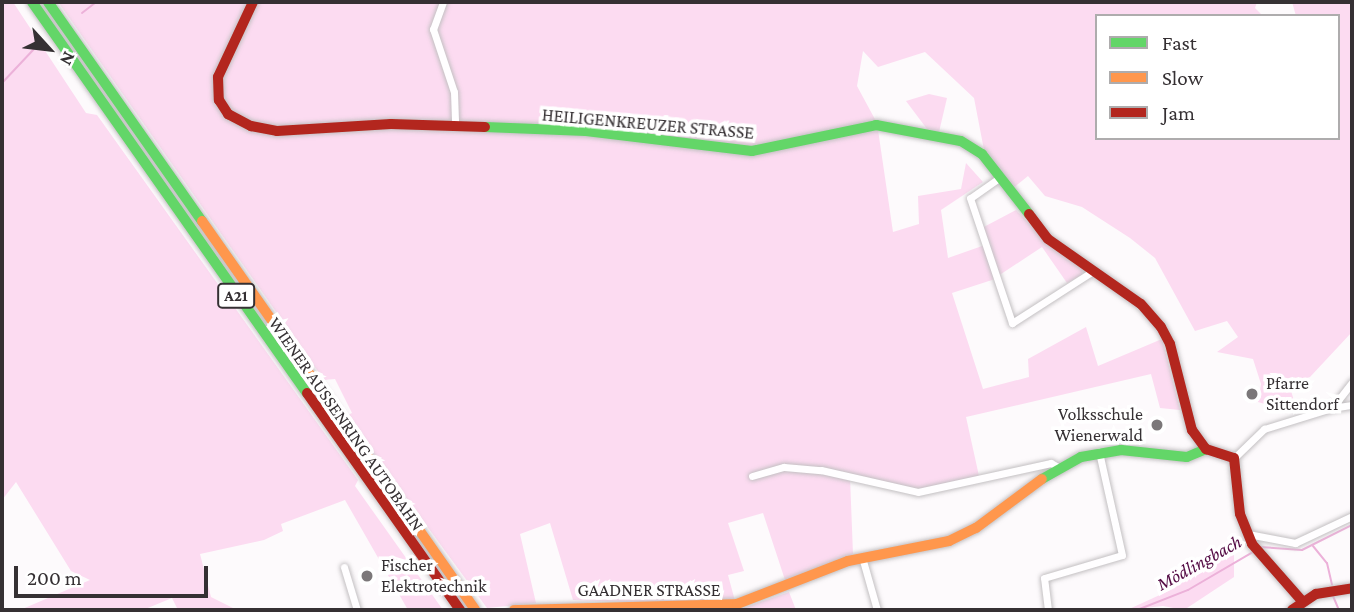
<!DOCTYPE html>
<meta charset="utf-8">
<style>
body{margin:0}
#map{position:relative;width:1354px;height:612px;overflow:hidden;background:#fdfafc;font-family:"Crimson Pro",serif}
div>[style]{position:absolute}
.green>*{inset:0;background:#fcdbf1}
.stream>*{height:2px;margin:-1px;padding:0 1px;transform-origin:1px;border-radius:1px;background:#ecb1d9}
.roads{filter:drop-shadow(0 0 2px #c3c0c2) drop-shadow(0 0 2px #c3c0c2)}
.street>*{height:7px;margin:-3.5px;padding:0 3.5px;transform-origin:3.5px;border-radius:3.5px;background:#fffeff}
.fast>*{height:10px;margin:-5px;padding:0 5px;transform-origin:5px;border-radius:5px;background:#63d668}
.slow>*{height:10px;margin:-5px;padding:0 5px;transform-origin:5px;border-radius:5px;background:#ff974d}
.jam>*{height:10px;margin:-5px;padding:0 5px;transform-origin:5px;border-radius:5px;background:#b3261e}
.dots>*{width:19px;height:19px;translate:-50% -50%;box-sizing:border-box;border:4px solid #fff;border-radius:50%}
span{translate:-50% -50%;white-space:nowrap;text-align:center;line-height:1.15;-webkit-text-stroke:7px #fff;paint-order:stroke}
.shield-label span{padding:2px 5px;background:#fff;border:2px solid;border-radius:5px;-webkit-text-stroke-width:0}
.shield-label{font-size:16px;color:#353033;font-weight:700}
.street-label{font-size:18px;color:#353033}
.poi-label{font-size:18px;color:#353033}
.left{translate:0 -50%;text-align:left}
.right{translate:-100% -50%;text-align:right}
.water-label{font-size:19px;color:#540b44;font-style:italic}
.frame{position:absolute;inset:0;border:4px solid #353033;pointer-events:none}
.legend{position:absolute;left:1095px;top:14px;width:245px;height:126px;box-sizing:border-box;background:#fff;border:2px solid #aeacad;margin:0;padding:9px 12px;list-style:none;font-size:21px;color:#353033}
.legend li{display:flex;align-items:center;gap:14px;height:35px}
.legend b{width:35px;border:2px solid #aeacad}
.north{position:absolute;left:14px;top:14px;width:70px;height:70px;-webkit-text-stroke:5px #fff;paint-order:stroke;rotate:117deg;font-size:19px;font-weight:700;line-height:28px;text-align:center;color:#353033}
.north::after{content:'';display:block;margin:auto;width:24px;height:32px;background:#353033;clip-path:polygon(50% 0,100% 100%,50% 72%,0 100%)}
.scale{position:absolute;left:14px;top:566px;width:194px;height:32px;box-sizing:border-box;border:4px solid #353033;border-top:0;padding-left:9px;font-size:21px;line-height:24px;white-space:nowrap;color:#353033;-webkit-text-stroke:5px #fff;paint-order:stroke}
</style>
<div id="map">
<div class="green">
<i style="clip-path:polygon(2px 2px,13px 2px,86px 113px,97px 115px,358px 480px,355px 486px,443px 610px,408px 610px,345px 500px,281px 524px,283px 531px,264px 540px,200px 554px,211px 597px,237px 610px,178px 610px,172px 598px,143px 610px,20px 610px,90px 580px,71px 571px,16px 482px,2px 500px)"></i>
<i style="clip-path:polygon(58px 2px,1257px 2px,1255px 8px,1263px 16px,1097px 16px,1097px 138px,1338px 138px,1338px 16px,1296px 16px,1292px 2px,1352px 2px,1352px 332px,1310px 377px,1289px 384px,1295px 404px,1285px 410px,1258px 402px,1261px 384px,1253px 359px,1217px 352px,1238px 337px,1227px 321px,1195px 331px,1155px 258px,1130px 238px,1082px 207px,1045px 196px,1028px 176px,1012px 189px,984px 150px,974px 98px,925px 52px,878px 67px,863px 51px,857px 86px,877px 123px,893px 232px,919px 224px,918px 196px,961px 189px,966px 163px,983px 182px,941px 210px,948px 258px,985px 245px,980px 229px,1016px 210px,1051px 246px,1083px 268px,1082px 275px,1067px 283px,1042px 247px,992px 280px,952px 293px,983px 389px,1029px 377px,1028px 359px,1086px 327px,1098px 366px,1162px 339px,1180px 410px,1160px 408px,1151px 374px,966px 417px,979px 476px,920px 490px,850px 477px,853px 554px,786px 583px,763px 513px,728px 523px,744px 571px,728px 575px,735px 601px,710px 605px,573px 600px,550px 523px,520px 534px,536px 603px,487px 608px,346px 416px,352px 413px,335px 379px,324px 380px)"></i>
<i style="clip-path:polygon(929px 94px,947px 98px,939px 132px,927px 129px,906px 101px)"></i>
<i style="clip-path:polygon(1234px 555px,1234px 577px,1184px 610px,1163px 606px,1127px 610px,1175px 588px,1180px 578px)"></i>
<i style="clip-path:polygon(789px 592px,796px 610px,738px 610px)"></i>
</div>
<div class="stream">
<i style="left:82px;top:13px;width:18px;rotate:-38deg"></i>
<i style="left:2px;top:83px;width:47px;rotate:-46.7deg"></i>
<i style="left:1313px;top:546px;width:22px;rotate:51deg"></i>
<i style="left:1327px;top:563px;width:22px;rotate:77deg"></i>
<i style="left:1260px;top:547px;width:42px;rotate:4.1deg"></i>
<i style="left:1302px;top:550px;width:56px;rotate:-26.6deg"></i>
<i style="left:1333px;top:596px;width:15px;rotate:67deg"></i>
<i style="left:1137px;top:610px;width:55px;rotate:-21.4deg"></i>
<i style="left:1188px;top:590px;width:75px;rotate:-30.3deg"></i>
</div>
<div class="roads">
<div class="street">
<i style="left:443px;top:2px;width:29px;rotate:110deg"></i>
<i style="left:433px;top:29px;width:66px;rotate:71.6deg"></i>
<i style="left:454px;top:92px;width:34px;rotate:88deg"></i>
<i style="left:999px;top:178px;width:35px;rotate:145deg"></i>
<i style="left:970px;top:198px;width:132px;rotate:71.4deg"></i>
<i style="left:1012px;top:323px;width:96px;rotate:-32.7deg"></i>
<i style="left:1332px;top:408px;width:20px;rotate:-9deg"></i>
<i style="left:1234px;top:458px;width:42px;rotate:-44deg"></i>
<i style="left:1264px;top:429px;width:71px;rotate:-17.2deg"></i>
<i style="left:1332px;top:408px;width:33px;rotate:-52deg"></i>
<i style="left:752px;top:476px;width:33px;rotate:-16deg"></i>
<i style="left:784px;top:467px;width:37px;rotate:5deg"></i>
<i style="left:821px;top:470px;width:99px;rotate:12.8deg"></i>
<i style="left:918px;top:492px;width:136px;rotate:-12.3deg"></i>
<i style="left:1051px;top:463px;width:8px;rotate:30deg"></i>
<i style="left:1248px;top:534px;width:48px;rotate:10.8deg"></i>
<i style="left:1295px;top:543px;width:63px;rotate:-25.3deg"></i>
<i style="left:862px;top:557px;width:55px;rotate:74.2deg"></i>
<i style="left:344px;top:567px;width:45px;rotate:73.2deg"></i>
<i style="left:1048px;top:610px;width:32px;rotate:-97deg"></i>
<i style="left:1044px;top:578px;width:81px;rotate:-16.4deg"></i>
<i style="left:1122px;top:555px;width:106px;rotate:-102.6deg"></i>
</div>
<div class="fast">
<i style="left:32px;top:2px;width:478px;rotate:54.9deg"></i>
<i style="left:48px;top:2px;width:268px;rotate:54.9deg"></i>
<i style="left:485px;top:127px;width:101px;rotate:2.3deg"></i>
<i style="left:586px;top:131px;width:167px;rotate:6.9deg"></i>
<i style="left:752px;top:151px;width:127px;rotate:-11.8deg"></i>
<i style="left:876px;top:125px;width:86px;rotate:10.7deg"></i>
<i style="left:961px;top:141px;width:25px;rotate:32deg"></i>
<i style="left:982px;top:154px;width:76px;rotate:51.9deg"></i>
<i style="left:1042px;top:479px;width:45px;rotate:-29.4deg"></i>
<i style="left:1081px;top:457px;width:41px;rotate:-9.9deg"></i>
<i style="left:1121px;top:450px;width:66px;rotate:6.1deg"></i>
<i style="left:1187px;top:457px;width:21px;rotate:-23deg"></i>
</div>
<div class="slow">
<i style="left:202px;top:221px;width:475px;rotate:54.9deg"></i>
<i style="left:514px;top:610px;width:223px;rotate:-1.5deg"></i>
<i style="left:737px;top:604px;width:119px;rotate:-21.2deg"></i>
<i style="left:848px;top:561px;width:103px;rotate:-11.2deg"></i>
<i style="left:949px;top:541px;width:30px;rotate:-26deg"></i>
<i style="left:976px;top:528px;width:82px;rotate:-36.6deg"></i>
</div>
<div class="jam">
<i style="left:253px;top:2px;width:83px;rotate:115deg"></i>
<i style="left:218px;top:77px;width:23px;rotate:88deg"></i>
<i style="left:219px;top:100px;width:17px;rotate:57deg"></i>
<i style="left:228px;top:114px;width:26px;rotate:28deg"></i>
<i style="left:251px;top:126px;width:26px;rotate:11deg"></i>
<i style="left:277px;top:131px;width:114px;rotate:-3.5deg"></i>
<i style="left:391px;top:124px;width:94px;rotate:1.8deg"></i>
<i style="left:1029px;top:214px;width:31px;rotate:53deg"></i>
<i style="left:1048px;top:239px;width:113px;rotate:35deg"></i>
<i style="left:1141px;top:304px;width:30px;rotate:49deg"></i>
<i style="left:1161px;top:327px;width:19px;rotate:62deg"></i>
<i style="left:1170px;top:344px;width:89px;rotate:75.7deg"></i>
<i style="left:1192px;top:430px;width:24px;rotate:54deg"></i>
<i style="left:1206px;top:449px;width:29px;rotate:18deg"></i>
<i style="left:1234px;top:458px;width:56px;rotate:83.9deg"></i>
<i style="left:1240px;top:514px;width:32px;rotate:68deg"></i>
<i style="left:1252px;top:544px;width:76px;rotate:48.7deg"></i>
<i style="left:307px;top:393px;width:266px;rotate:54.8deg"></i>
<i style="left:1292px;top:610px;width:29px;rotate:-34deg"></i>
<i style="left:1316px;top:594px;width:36px;rotate:-9deg"></i>
</div>
</div>
<div class="dots">
<i style="left:1252px;top:394px;background:#7b7779"></i>
<i style="left:1157px;top:425px;background:#7b7779"></i>
<i style="left:367px;top:576px;background:#7b7779"></i>
</div>
<div class="shield-label">
<span style="left:236px;top:296px">A21</span>
</div>
<div class="street-label">
<span style="left:648px;top:124px;rotate:5deg">HEILIGENKREUZER STRASSE</span>
<span style="left:346px;top:424px;rotate:55deg">WIENER AUSSENRING AUTOBAHN</span>
<span style="left:649px;top:590px">GAADNER STRASSE</span>
</div>
<div class="poi-label">
<span class="left" style="left:1266px;top:394px">Pfarre<br>Sittendorf</span>
<span class="right" style="left:1143px;top:425px">Volksschule<br>Wienerwald</span>
<span class="left" style="left:381px;top:576px">Fischer<br>Elektrotechnik</span>
</div>
<div class="water-label">
<span style="left:1199px;top:563px;rotate:-29deg">Mödlingbach</span>
</div>
<div class="frame"></div>
<ul class="legend">
<li><b style="height:9px;background:#63d668"></b>Fast</li>
<li><b style="height:9px;background:#ff974d"></b>Slow</li>
<li><b style="height:9px;background:#b3261e"></b>Jam</li>
</ul>
<div class="north">N</div>
<div class="scale">200 m</div>
</div>
